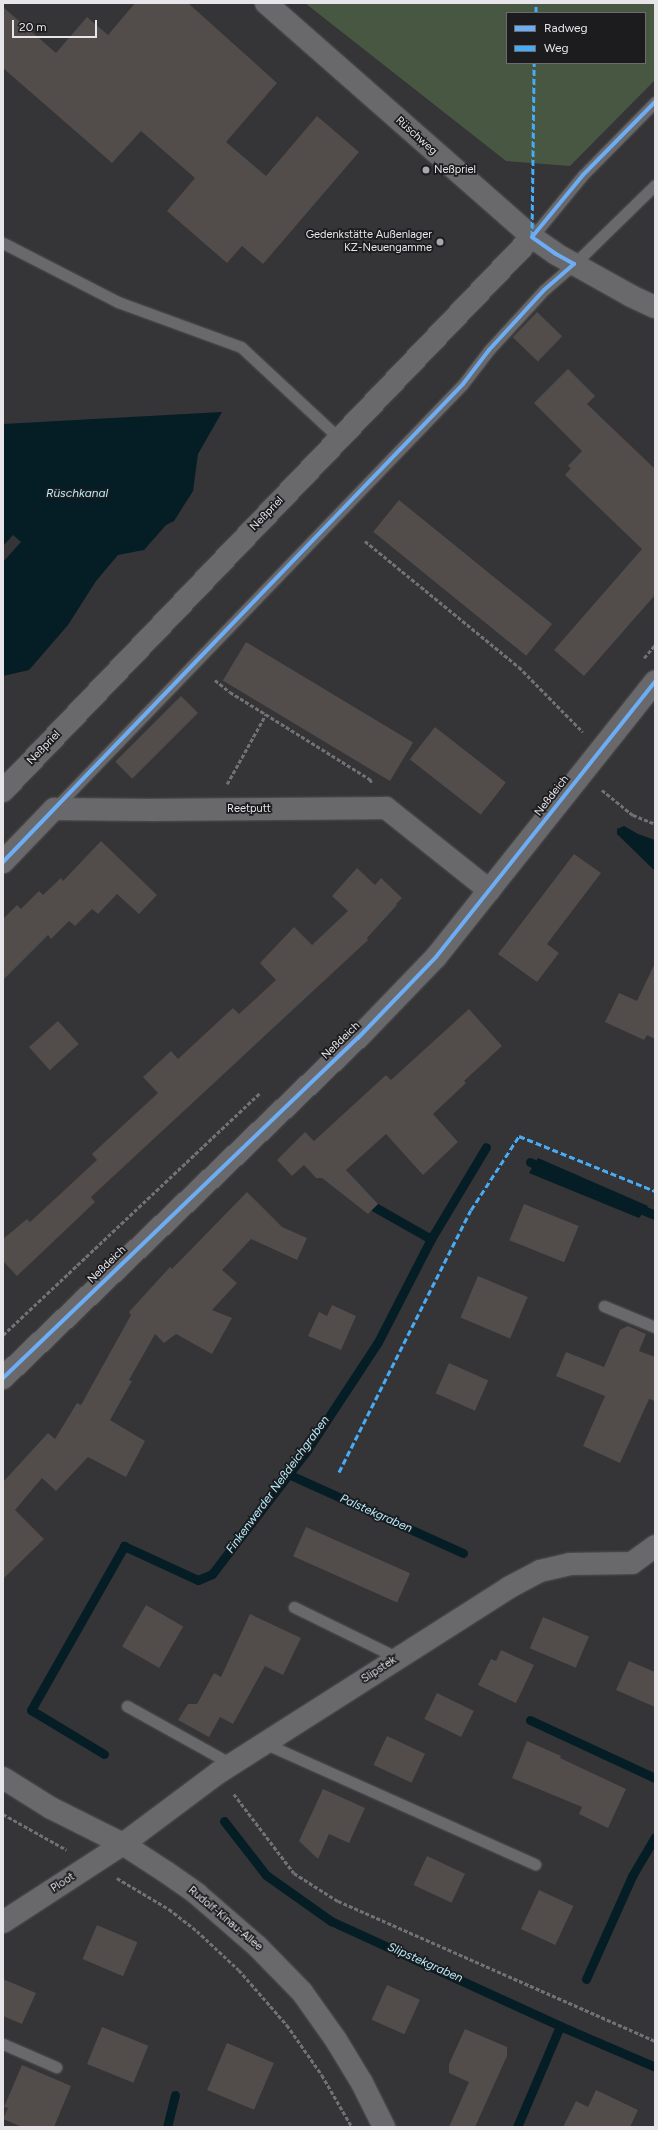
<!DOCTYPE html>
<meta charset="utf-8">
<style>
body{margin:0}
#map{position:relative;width:658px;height:2130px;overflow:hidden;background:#353437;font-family:Figtree,sans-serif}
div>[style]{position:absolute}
.green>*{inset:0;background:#475742}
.water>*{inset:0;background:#051d25}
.pier>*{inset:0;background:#353437}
.stream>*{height:9px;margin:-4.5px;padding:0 4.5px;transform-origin:4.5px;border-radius:4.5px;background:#051d25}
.building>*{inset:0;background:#524c4b;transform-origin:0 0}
.path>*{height:2.5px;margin-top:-1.25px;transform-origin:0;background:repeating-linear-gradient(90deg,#727173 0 4px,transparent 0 6px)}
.roads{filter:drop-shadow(0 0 1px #525153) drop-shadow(0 0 1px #525153)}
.service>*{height:11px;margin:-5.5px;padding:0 5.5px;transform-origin:5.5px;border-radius:5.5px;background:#69686b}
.minor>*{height:22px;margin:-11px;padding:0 11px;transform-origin:11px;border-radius:11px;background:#69686b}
.tertiary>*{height:22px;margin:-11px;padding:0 11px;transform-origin:11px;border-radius:11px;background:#69686b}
.quiet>*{height:3px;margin-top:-1.5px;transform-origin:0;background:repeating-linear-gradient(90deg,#46acf6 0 6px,transparent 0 9px)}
.cycleway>*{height:4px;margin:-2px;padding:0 2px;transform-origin:2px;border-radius:2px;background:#6dadf4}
.dots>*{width:11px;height:11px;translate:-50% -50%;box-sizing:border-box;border:2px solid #1c1b1e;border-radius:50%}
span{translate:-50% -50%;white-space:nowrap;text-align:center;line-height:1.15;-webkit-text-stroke:3.5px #1c1b1e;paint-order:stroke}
.street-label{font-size:11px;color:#e7e5e9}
.poi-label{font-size:11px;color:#e7e5e9}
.left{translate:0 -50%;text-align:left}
.right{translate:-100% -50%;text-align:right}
.water-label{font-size:12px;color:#b4edfd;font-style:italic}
.frame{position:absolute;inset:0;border:4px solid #e7e5e9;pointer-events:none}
.legend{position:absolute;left:506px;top:12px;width:140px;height:52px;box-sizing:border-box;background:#1c1b1e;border:1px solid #6d6c6f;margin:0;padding:5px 7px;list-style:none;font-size:12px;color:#e7e5e9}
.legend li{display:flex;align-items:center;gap:8px;height:20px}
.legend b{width:20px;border:1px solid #6d6c6f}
.scale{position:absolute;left:12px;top:20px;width:85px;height:18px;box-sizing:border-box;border:2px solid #e7e5e9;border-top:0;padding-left:5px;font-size:12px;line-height:14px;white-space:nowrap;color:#e7e5e9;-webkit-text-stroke:3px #1c1b1e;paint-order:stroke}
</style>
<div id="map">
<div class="green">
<i style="clip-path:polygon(evenodd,305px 3px,655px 3px,655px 80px,570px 166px,506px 161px,305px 3px,507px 13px,645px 13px,645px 63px,507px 63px,507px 13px)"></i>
</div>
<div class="water">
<i style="clip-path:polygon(222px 412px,198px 454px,193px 491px,174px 521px,166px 525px,144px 550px,118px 555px,96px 581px,68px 625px,29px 670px,3px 676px,3px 424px)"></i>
<i style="clip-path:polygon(624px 826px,638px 834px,655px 840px,655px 871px,617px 834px,617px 829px)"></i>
<i style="clip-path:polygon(538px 1158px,648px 1206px,639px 1218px,529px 1173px)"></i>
</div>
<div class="pier">
<i style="clip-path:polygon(13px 535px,21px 542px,3px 562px,3px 546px)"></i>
</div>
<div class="stream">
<i style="left:530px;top:1162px;width:17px;rotate:25deg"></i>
<i style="left:364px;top:1201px;width:77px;rotate:29.6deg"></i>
<i style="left:633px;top:1206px;width:24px;rotate:22deg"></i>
<i style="left:288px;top:1474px;width:192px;rotate:24.3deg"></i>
<i style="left:530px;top:1720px;width:138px;rotate:24.9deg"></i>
<i style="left:104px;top:1754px;width:85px;rotate:-148.9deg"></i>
<i style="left:31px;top:1710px;width:189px;rotate:-60.4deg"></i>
<i style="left:124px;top:1546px;width:81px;rotate:24.7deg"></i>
<i style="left:198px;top:1580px;width:15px;rotate:-23deg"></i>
<i style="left:212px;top:1574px;width:156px;rotate:-52.5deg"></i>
<i style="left:307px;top:1450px;width:129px;rotate:-56.7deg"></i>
<i style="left:378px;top:1342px;width:116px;rotate:-62.8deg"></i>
<i style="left:431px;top:1239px;width:107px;rotate:-59.1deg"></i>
<i style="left:224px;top:1821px;width:68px;rotate:52.1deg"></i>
<i style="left:266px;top:1875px;width:80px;rotate:35.3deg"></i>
<i style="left:331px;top:1921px;width:252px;rotate:24.6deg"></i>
<i style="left:560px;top:2026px;width:103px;rotate:23.3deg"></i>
<i style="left:586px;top:1979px;width:113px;rotate:-65.9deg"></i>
<i style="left:632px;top:1876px;width:45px;rotate:-59.5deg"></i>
<i style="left:167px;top:2127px;width:33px;rotate:-76deg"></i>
<i style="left:517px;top:2127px;width:110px;rotate:-66.9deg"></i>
</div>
<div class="building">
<i style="clip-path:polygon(135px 3px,188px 3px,277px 83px,226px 142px,266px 176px,317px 116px,359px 152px,263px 264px,242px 246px,227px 263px,167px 211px,195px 178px,141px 131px,112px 163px,3px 68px,3px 7px,56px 53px,87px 17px,108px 35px)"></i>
<i style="left:537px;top:312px;width:35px;height:35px;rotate:44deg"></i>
<i style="clip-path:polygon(568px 369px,595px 396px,587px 404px,655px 469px,655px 595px,584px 676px,554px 650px,642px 549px,565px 475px,571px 468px,568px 466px,582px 451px,534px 403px)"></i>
<i style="left:399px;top:500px;width:197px;height:41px;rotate:39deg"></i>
<i style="left:246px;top:642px;width:195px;height:45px;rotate:31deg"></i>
<i style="left:181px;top:696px;width:24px;height:93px;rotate:45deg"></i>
<i style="left:435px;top:727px;width:90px;height:41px;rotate:38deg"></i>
<i style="clip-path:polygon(101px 841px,157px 895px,139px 914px,117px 894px,98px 914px,92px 909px,75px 926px,69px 921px,51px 939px,48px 935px,3px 980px,3px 919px,17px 905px,21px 909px,39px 891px,43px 895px,61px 878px,63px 881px)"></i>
<i style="clip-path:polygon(574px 854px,601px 873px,547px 944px,559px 953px,537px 982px,498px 954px)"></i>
<i style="clip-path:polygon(357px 868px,375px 885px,381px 878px,402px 898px,396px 904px,397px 905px,367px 938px,368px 940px,91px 1197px,95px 1202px,17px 1276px,3px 1261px,3px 1239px,27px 1219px,30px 1222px,97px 1160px,92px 1154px,158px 1093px,143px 1077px,171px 1051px,178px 1059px,233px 1008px,239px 1014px,276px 980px,260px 963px,294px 927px,312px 945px,348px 911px,332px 896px)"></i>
<i style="clip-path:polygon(655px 963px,655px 1039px,647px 1035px,644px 1040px,605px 1022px,619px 993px,637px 1001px)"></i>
<i style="clip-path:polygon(469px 1009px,502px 1046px,464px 1081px,466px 1083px,433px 1114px,458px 1142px,423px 1175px,386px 1134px,346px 1170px,378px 1204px,368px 1214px,322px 1178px,316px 1178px,304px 1165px,292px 1176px,277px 1160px,305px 1132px,314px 1141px,386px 1075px,391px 1080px)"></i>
<i style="left:58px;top:1021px;width:31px;height:39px;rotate:48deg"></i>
<i style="clip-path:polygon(247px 1192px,282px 1227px,307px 1238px,297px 1260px,251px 1239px,222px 1270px,237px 1283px,212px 1310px,232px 1318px,212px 1354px,176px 1334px,164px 1343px,155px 1334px,129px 1380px,132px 1381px,110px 1420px,145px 1441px,126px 1477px,88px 1457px,56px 1491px,42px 1478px,15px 1510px,44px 1539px,3px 1579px,3px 1482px,48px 1433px,55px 1439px,77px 1403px,81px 1405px,131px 1315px,129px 1312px,170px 1267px,172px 1269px)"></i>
<i style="left:524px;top:1204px;width:59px;height:39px;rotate:22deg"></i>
<i style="left:478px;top:1276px;width:54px;height:45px;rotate:23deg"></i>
<i style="clip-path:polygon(332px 1305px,356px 1316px,341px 1350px,308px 1336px,319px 1312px,327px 1316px)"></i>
<i style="clip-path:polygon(628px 1326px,646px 1334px,639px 1351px,655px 1357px,655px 1401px,649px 1399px,620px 1463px,583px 1446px,605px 1396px,556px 1376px,566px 1352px,604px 1367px,620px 1330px)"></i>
<i style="left:449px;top:1363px;width:43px;height:33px;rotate:24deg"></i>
<i style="left:306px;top:1527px;width:114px;height:32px;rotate:24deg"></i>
<i style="left:146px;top:1605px;width:43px;height:48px;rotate:30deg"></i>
<i style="clip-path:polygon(250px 1614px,301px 1638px,283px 1675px,265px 1666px,233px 1724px,220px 1717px,209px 1737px,178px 1720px,188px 1704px,197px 1704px,214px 1673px,221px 1677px)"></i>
<i style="left:543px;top:1617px;width:50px;height:34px;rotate:23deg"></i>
<i style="clip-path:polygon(501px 1650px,534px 1665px,516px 1703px,478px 1685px,491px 1659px,496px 1661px)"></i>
<i style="clip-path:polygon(629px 1661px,655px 1672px,655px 1707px,616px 1690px)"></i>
<i style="left:437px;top:1693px;width:41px;height:29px;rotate:26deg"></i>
<i style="left:387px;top:1736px;width:42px;height:32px;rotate:25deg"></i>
<i style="clip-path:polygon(527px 1741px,561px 1756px,560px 1758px,626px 1789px,608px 1828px,579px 1814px,582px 1807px,512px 1778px)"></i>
<i style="clip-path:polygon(323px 1789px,365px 1808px,349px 1843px,329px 1834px,318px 1859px,299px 1841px)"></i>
<i style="left:427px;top:1856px;width:42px;height:32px;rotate:25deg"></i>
<i style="left:539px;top:1890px;width:38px;height:43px;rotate:25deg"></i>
<i style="left:97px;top:1925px;width:44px;height:37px;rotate:23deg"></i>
<i style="clip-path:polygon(3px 1979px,36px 1993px,22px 2024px,3px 2016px)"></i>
<i style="left:387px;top:1985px;width:36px;height:38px;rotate:24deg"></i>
<i style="left:102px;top:2027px;width:50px;height:40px;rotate:22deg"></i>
<i style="clip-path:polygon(465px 2029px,507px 2047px,507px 2056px,475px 2127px,449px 2127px,469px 2082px,449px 2073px,449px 2064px)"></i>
<i style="left:227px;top:2043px;width:51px;height:51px;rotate:23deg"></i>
<i style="clip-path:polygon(22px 2065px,71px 2086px,54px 2127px,22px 2127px,3px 2119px,8px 2108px,4px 2107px)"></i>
<i style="clip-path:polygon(596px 2090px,638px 2110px,630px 2127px,563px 2127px,576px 2101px,588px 2107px)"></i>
</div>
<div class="path">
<i style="left:365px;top:541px;width:199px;rotate:39.3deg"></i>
<i style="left:519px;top:667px;width:91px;rotate:45.4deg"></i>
<i style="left:644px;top:658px;width:17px;rotate:-50deg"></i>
<i style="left:215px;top:680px;width:19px;rotate:39deg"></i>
<i style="left:230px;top:692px;width:165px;rotate:31.9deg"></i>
<i style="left:370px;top:779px;width:4px;rotate:63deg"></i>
<i style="left:227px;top:784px;width:80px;rotate:-60.9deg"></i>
<i style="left:602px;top:790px;width:40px;rotate:39deg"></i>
<i style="left:633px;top:815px;width:24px;rotate:22deg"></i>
<i style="left:3px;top:1335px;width:353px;rotate:-43.3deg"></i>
<i style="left:234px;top:1794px;width:99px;rotate:52.8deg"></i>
<i style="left:294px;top:1873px;width:52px;rotate:32.5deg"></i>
<i style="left:338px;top:1901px;width:347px;rotate:23.8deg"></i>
<i style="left:3px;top:1814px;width:73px;rotate:29.4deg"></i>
<i style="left:117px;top:1878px;width:61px;rotate:30.8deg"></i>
<i style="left:169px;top:1909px;width:36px;rotate:38deg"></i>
<i style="left:197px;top:1931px;width:57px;rotate:42.9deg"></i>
<i style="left:239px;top:1970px;width:73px;rotate:48.9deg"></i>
<i style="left:287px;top:2025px;width:61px;rotate:55deg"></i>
<i style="left:322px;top:2075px;width:60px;rotate:60deg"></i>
</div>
<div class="roads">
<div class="service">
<i style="left:532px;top:237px;width:80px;rotate:-50.6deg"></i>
<i style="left:583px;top:175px;width:103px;rotate:-45.4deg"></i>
<i style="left:3px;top:243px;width:129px;rotate:27.2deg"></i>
<i style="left:118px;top:302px;width:131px;rotate:20.1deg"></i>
<i style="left:241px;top:347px;width:134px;rotate:42.9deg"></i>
<i style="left:54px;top:809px;width:590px;rotate:-46.1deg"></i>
<i style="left:463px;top:384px;width:43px;rotate:-52.6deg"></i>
<i style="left:489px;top:350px;width:81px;rotate:-47.5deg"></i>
<i style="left:544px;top:290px;width:40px;rotate:-41deg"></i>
<i style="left:574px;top:264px;width:113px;rotate:-44.3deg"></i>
<i style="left:604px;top:1306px;width:55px;rotate:22.4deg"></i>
<i style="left:294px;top:1607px;width:116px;rotate:26.1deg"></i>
<i style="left:127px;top:1706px;width:119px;rotate:29.1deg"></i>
<i style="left:264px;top:1743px;width:297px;rotate:24.1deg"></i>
<i style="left:3px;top:2044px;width:58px;rotate:23.5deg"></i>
</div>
<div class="minor">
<i style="left:266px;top:3px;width:354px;rotate:41.3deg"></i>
<i style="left:532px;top:237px;width:29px;rotate:35deg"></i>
<i style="left:556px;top:254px;width:86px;rotate:29.2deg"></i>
<i style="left:631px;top:296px;width:26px;rotate:25deg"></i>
<i style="left:3px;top:791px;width:766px;rotate:-46.32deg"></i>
<i style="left:3px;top:862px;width:74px;rotate:-46.1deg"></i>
<i style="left:54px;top:809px;width:100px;rotate:0.6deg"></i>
<i style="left:154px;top:810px;width:232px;rotate:-0.5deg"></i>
<i style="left:386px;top:808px;width:132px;rotate:38.5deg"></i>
<i style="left:3px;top:1778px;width:57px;rotate:32deg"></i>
<i style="left:51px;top:1808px;width:80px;rotate:26.6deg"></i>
<i style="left:123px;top:1844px;width:51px;rotate:33.1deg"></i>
<i style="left:166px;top:1872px;width:38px;rotate:35deg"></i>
<i style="left:197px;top:1894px;width:79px;rotate:40.9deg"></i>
<i style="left:257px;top:1946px;width:64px;rotate:45.6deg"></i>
<i style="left:302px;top:1992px;width:59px;rotate:54.7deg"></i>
<i style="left:336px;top:2040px;width:50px;rotate:58.8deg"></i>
<i style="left:362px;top:2083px;width:49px;rotate:63.4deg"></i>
<i style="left:3px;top:1922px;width:143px;rotate:-33deg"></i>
<i style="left:123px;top:1844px;width:119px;rotate:-36.8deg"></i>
<i style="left:218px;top:1773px;width:344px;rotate:-32.5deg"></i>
<i style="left:508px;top:1588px;width:36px;rotate:-28deg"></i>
<i style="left:540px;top:1571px;width:31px;rotate:-13deg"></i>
<i style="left:570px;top:1564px;width:62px;rotate:-0.9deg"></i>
<i style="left:632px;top:1563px;width:29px;rotate:-36deg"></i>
</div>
<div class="tertiary">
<i style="left:3px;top:1378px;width:492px;rotate:-43.8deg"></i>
<i style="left:358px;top:1038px;width:112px;rotate:-46.1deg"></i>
<i style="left:436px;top:957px;width:352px;rotate:-51.5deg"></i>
</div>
</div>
<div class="quiet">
<i style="left:536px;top:13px;width:10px;rotate:-90deg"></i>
<i style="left:532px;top:237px;width:174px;rotate:-89.3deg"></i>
<i style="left:339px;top:1472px;width:293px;rotate:-63.3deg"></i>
<i style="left:471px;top:1210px;width:88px;rotate:-57deg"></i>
<i style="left:519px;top:1136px;width:147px;rotate:22deg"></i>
</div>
<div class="cycleway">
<i style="left:3px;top:862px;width:663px;rotate:-46.1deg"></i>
<i style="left:463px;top:384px;width:43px;rotate:-52.6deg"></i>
<i style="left:489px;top:350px;width:81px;rotate:-47.5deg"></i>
<i style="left:544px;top:290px;width:40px;rotate:-41deg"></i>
<i style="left:574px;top:264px;width:21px;rotate:-151deg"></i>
<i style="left:556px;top:254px;width:29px;rotate:-145deg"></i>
<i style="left:532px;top:237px;width:80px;rotate:-50.6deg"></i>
<i style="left:583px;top:175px;width:103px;rotate:-45.4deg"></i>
<i style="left:3px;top:1378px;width:492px;rotate:-43.8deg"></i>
<i style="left:358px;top:1038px;width:112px;rotate:-46.1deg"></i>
<i style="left:436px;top:957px;width:352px;rotate:-51.5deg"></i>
</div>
<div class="dots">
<i style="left:426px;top:170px;background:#a9a7ab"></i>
<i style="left:440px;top:242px;background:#a9a7ab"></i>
</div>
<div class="street-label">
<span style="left:416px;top:136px;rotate:42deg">Rüschweg</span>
<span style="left:267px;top:514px;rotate:-46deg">Neßpriel</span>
<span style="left:44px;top:748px;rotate:-46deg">Neßpriel</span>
<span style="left:552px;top:796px;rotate:-52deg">Neßdeich</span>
<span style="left:249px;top:809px">Reetputt</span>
<span style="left:341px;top:1041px;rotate:-44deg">Neßdeich</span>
<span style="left:107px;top:1265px;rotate:-44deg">Neßdeich</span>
<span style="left:379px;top:1670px;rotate:-33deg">Slipstek</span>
<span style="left:63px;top:1883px;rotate:-33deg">Ploot</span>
<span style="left:225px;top:1919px;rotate:40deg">Rudolf-Kinau-Allee</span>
</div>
<div class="poi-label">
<span class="left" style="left:434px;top:170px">Neßpriel</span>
<span class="right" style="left:432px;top:242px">Gedenkstätte Außenlager<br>KZ-Neuengamme</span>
</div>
<div class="water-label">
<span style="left:77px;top:494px">Rüschkanal</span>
<span style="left:278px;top:1485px;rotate:-54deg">Finkenwerder Neßdeichgraben</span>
<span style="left:376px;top:1514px;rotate:24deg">Palstekgraben</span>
<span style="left:425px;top:1963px;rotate:24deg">Slipstekgraben</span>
</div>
<div class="frame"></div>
<ul class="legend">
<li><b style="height:5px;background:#6dadf4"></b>Radweg</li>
<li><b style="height:5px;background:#46acf6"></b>Weg</li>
</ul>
<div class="scale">20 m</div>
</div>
